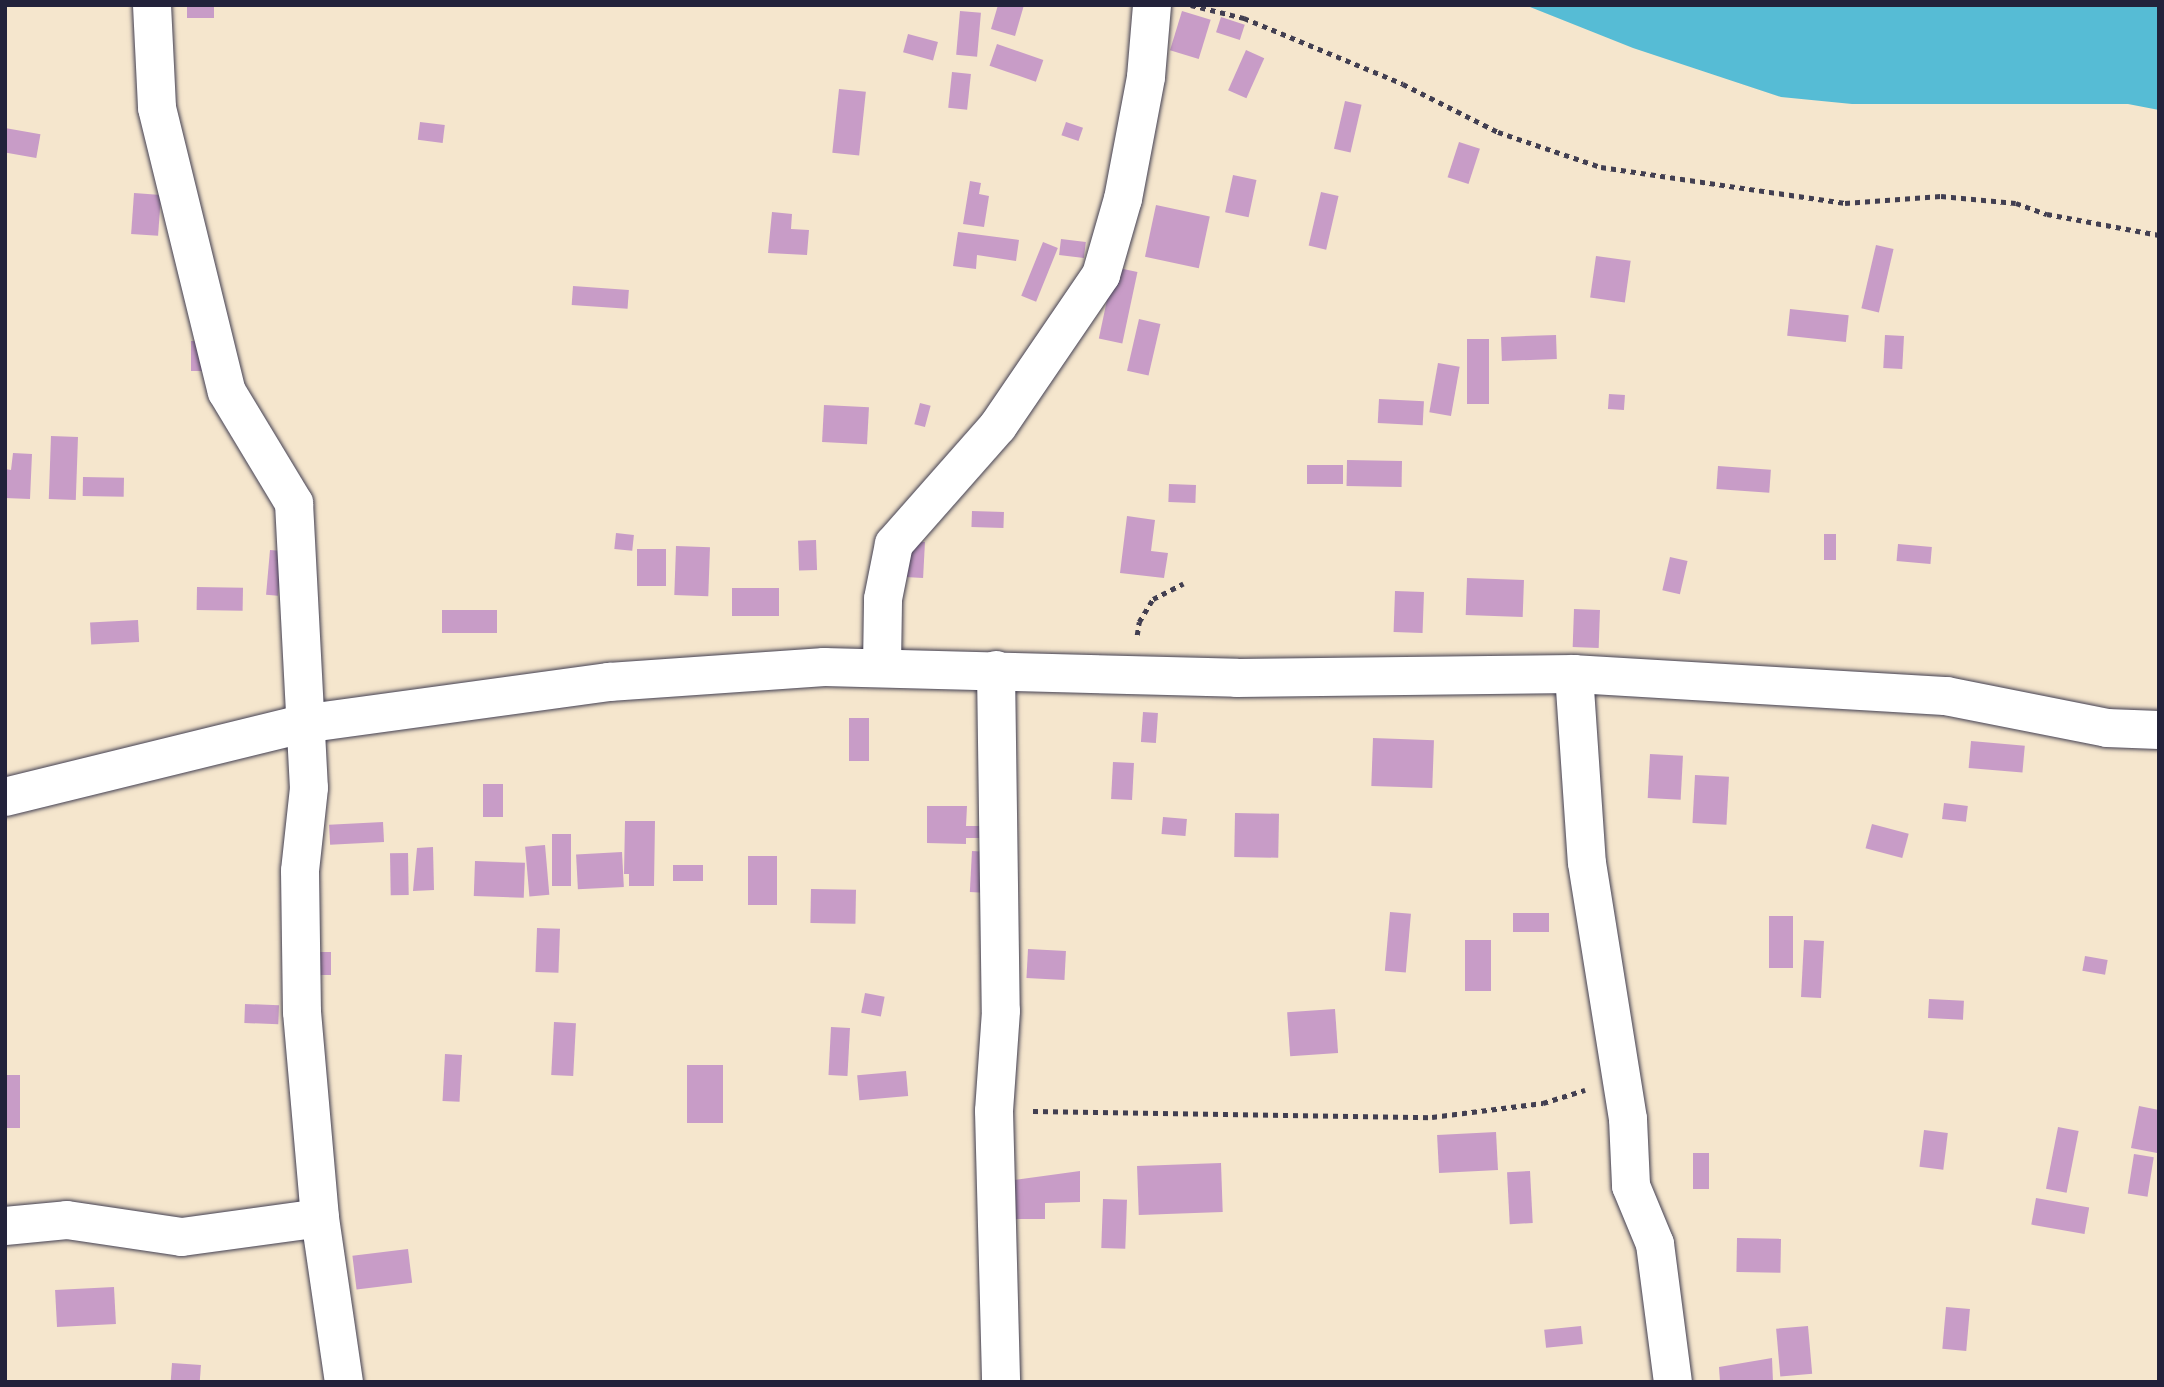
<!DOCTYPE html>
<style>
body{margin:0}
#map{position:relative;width:2164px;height:1387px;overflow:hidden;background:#f5e6cd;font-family:"IM FELL Double Pica",serif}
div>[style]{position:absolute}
.water>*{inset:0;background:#56bcd5}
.building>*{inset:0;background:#c89cc7;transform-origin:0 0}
.path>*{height:4.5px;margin-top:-2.25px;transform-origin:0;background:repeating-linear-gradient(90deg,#423f51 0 5px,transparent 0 10px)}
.roads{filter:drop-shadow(0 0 2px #423f51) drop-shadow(0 0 2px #423f51)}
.minor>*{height:38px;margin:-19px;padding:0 19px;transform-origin:19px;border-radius:19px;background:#fff}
span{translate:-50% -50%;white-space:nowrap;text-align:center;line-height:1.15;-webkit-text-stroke:6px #fbf7ec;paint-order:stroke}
.frame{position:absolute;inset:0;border:7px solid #22223b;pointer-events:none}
</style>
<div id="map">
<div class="water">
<i style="clip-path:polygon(1525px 5px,2159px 5px,2159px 110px,2128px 104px,1852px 104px,1781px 97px,1633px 48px)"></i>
</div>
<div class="building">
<i style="left:187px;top:5px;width:27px;height:13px"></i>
<i style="clip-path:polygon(998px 5px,1024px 5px,1015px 36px,991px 29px)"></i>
<i style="left:960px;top:11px;width:21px;height:44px;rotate:5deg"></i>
<i style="left:1182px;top:11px;width:30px;height:41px;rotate:17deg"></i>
<i style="left:1221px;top:17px;width:25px;height:16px;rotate:18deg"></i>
<i style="left:908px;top:34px;width:31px;height:19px;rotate:15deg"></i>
<i style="left:997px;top:44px;width:49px;height:23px;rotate:19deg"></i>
<i style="left:1246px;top:50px;width:20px;height:44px;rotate:24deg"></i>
<i style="left:952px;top:72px;width:19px;height:36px;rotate:6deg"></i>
<i style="left:839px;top:89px;width:27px;height:64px;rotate:6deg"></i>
<i style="left:1345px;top:101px;width:17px;height:49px;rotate:13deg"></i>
<i style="left:420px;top:122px;width:25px;height:18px;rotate:7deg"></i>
<i style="left:1066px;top:122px;width:18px;height:14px;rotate:19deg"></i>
<i style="left:5px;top:128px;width:36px;height:24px;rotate:10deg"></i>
<i style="left:1459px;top:142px;width:22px;height:37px;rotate:18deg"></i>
<i style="left:1233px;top:175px;width:24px;height:38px;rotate:12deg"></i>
<i style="clip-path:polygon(970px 181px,981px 183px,979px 194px,989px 196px,984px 227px,963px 224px)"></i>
<i style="left:1321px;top:192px;width:18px;height:55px;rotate:13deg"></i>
<i style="left:134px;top:193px;width:27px;height:41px;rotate:4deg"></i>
<i style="left:1156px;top:205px;width:55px;height:53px;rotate:12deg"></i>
<i style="clip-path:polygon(772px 212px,792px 214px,791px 229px,809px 230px,807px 255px,768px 253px)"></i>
<i style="clip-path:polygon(958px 232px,1019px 240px,1016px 261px,977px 255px,976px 269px,953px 266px)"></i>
<i style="left:1061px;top:239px;width:25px;height:16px;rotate:7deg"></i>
<i style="left:1043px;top:242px;width:16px;height:58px;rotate:22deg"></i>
<i style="left:1876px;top:245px;width:18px;height:65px;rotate:13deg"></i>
<i style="left:1596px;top:256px;width:35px;height:42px;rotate:8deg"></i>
<i style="left:1114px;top:267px;width:24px;height:73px;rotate:12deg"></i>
<i style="left:573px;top:286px;width:56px;height:19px;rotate:4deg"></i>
<i style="left:1790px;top:309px;width:59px;height:27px;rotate:6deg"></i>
<i style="left:1139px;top:319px;width:22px;height:53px;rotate:13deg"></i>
<i style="left:1556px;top:335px;width:24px;height:55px;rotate:88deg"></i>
<i style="left:1885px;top:335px;width:19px;height:33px;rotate:3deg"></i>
<i style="left:1467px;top:339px;width:22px;height:65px"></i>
<i style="left:191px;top:341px;width:13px;height:30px"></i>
<i style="left:1438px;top:363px;width:22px;height:50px;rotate:10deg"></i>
<i style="left:1609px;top:394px;width:16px;height:15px;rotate:4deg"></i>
<i style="left:1379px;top:399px;width:45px;height:24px;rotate:3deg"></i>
<i style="left:920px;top:403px;width:11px;height:22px;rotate:15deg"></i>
<i style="left:824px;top:405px;width:45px;height:37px;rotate:3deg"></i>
<i style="left:51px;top:436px;width:27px;height:63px;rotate:2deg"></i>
<i style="clip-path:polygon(13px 453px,32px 454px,30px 499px,5px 498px,5px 469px,11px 470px)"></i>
<i style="left:1347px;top:460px;width:55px;height:26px;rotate:1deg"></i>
<i style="left:1307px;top:465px;width:36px;height:19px"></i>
<i style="left:1718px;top:466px;width:53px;height:23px;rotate:4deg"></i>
<i style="left:83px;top:477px;width:41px;height:19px;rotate:1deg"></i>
<i style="left:1169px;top:484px;width:27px;height:18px;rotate:2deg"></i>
<i style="left:972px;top:511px;width:32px;height:16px;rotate:2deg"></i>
<i style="clip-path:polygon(1127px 516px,1155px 520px,1151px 551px,1168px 553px,1164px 578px,1120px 573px)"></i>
<i style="left:616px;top:533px;width:18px;height:16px;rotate:6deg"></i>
<i style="left:1824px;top:534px;width:12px;height:26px"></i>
<i style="left:816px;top:540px;width:30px;height:18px;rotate:88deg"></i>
<i style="left:907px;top:541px;width:18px;height:36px;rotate:3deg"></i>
<i style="left:1898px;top:544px;width:34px;height:17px;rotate:5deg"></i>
<i style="left:676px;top:546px;width:34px;height:49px;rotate:2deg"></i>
<i style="left:637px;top:549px;width:29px;height:37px"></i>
<i style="left:270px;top:550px;width:12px;height:45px;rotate:5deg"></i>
<i style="left:1670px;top:557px;width:18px;height:34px;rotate:13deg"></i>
<i style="left:1467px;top:578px;width:57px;height:37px;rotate:2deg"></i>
<i style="left:197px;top:587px;width:46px;height:23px;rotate:1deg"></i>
<i style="left:732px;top:588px;width:47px;height:28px"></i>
<i style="left:1395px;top:591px;width:29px;height:41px;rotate:2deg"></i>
<i style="left:1574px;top:609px;width:26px;height:38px;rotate:2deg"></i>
<i style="left:442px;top:610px;width:55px;height:23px"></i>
<i style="left:138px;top:620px;width:22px;height:48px;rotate:87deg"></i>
<i style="left:1143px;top:712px;width:15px;height:30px;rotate:4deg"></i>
<i style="left:849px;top:718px;width:20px;height:43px"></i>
<i style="left:1373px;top:738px;width:61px;height:48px;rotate:2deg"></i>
<i style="left:1971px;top:741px;width:54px;height:27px;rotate:5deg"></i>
<i style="left:1650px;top:754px;width:33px;height:44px;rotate:3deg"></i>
<i style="left:1113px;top:762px;width:21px;height:37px;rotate:3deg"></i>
<i style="left:1695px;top:775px;width:34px;height:48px;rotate:3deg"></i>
<i style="left:483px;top:784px;width:20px;height:33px"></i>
<i style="left:1944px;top:803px;width:24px;height:16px;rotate:7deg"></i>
<i style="clip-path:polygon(927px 806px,967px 806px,966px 826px,987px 826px,987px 838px,966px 838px,966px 844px,927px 843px)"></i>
<i style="left:1235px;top:813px;width:44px;height:44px;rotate:1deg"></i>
<i style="left:1163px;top:817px;width:24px;height:17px;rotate:5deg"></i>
<i style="clip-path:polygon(625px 821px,655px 821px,654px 886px,629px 886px,629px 874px,624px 874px)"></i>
<i style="left:383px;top:822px;width:20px;height:54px;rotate:87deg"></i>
<i style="left:1872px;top:824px;width:38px;height:25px;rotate:15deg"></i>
<i style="left:552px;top:834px;width:19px;height:52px"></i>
<i style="left:545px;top:845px;width:50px;height:20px;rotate:85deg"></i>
<i style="clip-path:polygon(433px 847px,434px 890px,413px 891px,417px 848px)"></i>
<i style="left:972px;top:851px;width:18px;height:41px;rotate:3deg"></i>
<i style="left:622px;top:852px;width:35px;height:46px;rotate:87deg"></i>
<i style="left:408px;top:853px;width:42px;height:18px;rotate:89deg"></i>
<i style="left:748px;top:856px;width:29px;height:49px"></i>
<i style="left:475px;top:861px;width:50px;height:35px;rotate:2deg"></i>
<i style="left:673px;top:865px;width:30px;height:16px"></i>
<i style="left:811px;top:889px;width:45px;height:34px;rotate:1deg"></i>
<i style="left:1390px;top:912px;width:21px;height:59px;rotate:5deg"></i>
<i style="left:1513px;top:913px;width:36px;height:19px"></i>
<i style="left:1769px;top:916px;width:24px;height:52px"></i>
<i style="left:537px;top:928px;width:23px;height:44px;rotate:2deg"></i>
<i style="left:1465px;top:940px;width:26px;height:51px"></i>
<i style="left:1804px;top:940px;width:20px;height:57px;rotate:3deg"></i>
<i style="left:1028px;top:949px;width:38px;height:29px;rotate:3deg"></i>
<i style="left:313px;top:952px;width:18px;height:23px"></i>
<i style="left:2085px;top:956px;width:23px;height:15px;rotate:10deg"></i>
<i style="left:865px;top:993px;width:20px;height:20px;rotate:11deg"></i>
<i style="left:1929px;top:999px;width:35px;height:19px;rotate:3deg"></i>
<i style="left:245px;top:1004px;width:34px;height:19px;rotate:2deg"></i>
<i style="left:1335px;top:1009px;width:44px;height:48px;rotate:86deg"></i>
<i style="left:554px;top:1022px;width:22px;height:53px;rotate:3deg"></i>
<i style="left:831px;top:1027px;width:19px;height:48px;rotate:3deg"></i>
<i style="left:445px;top:1054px;width:17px;height:47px;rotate:3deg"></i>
<i style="left:723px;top:1065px;width:58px;height:36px;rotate:90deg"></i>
<i style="left:906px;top:1071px;width:25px;height:49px;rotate:85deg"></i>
<i style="left:5px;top:1075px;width:15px;height:53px"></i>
<i style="clip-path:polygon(2139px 1106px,2159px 1110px,2157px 1153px,2131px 1148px)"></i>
<i style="left:2058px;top:1127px;width:21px;height:63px;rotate:11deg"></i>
<i style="left:1924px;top:1130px;width:24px;height:37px;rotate:7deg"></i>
<i style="left:1496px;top:1132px;width:38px;height:59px;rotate:87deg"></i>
<i style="left:1693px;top:1153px;width:16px;height:36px"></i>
<i style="left:2134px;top:1154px;width:20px;height:40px;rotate:9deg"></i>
<i style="left:1221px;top:1163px;width:49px;height:84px;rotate:88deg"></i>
<i style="clip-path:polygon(1080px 1171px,1080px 1202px,1045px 1203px,1045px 1219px,1016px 1219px,1015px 1180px)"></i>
<i style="left:1530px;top:1171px;width:52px;height:23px;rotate:87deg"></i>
<i style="left:2036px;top:1198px;width:54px;height:27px;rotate:10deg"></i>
<i style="left:1103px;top:1199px;width:24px;height:49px;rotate:2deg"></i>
<i style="left:1737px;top:1238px;width:44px;height:34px;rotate:1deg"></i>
<i style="left:408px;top:1249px;width:34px;height:56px;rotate:83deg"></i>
<i style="left:114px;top:1287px;width:37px;height:59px;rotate:87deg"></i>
<i style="left:1946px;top:1307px;width:24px;height:42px;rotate:5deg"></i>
<i style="left:1581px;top:1326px;width:18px;height:37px;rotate:84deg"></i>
<i style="left:1808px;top:1326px;width:48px;height:32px;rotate:85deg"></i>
<i style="clip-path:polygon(1772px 1358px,1773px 1382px,1720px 1382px,1719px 1367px)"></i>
<i style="left:172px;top:1363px;width:29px;height:18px;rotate:4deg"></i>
</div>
<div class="path">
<i style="left:1191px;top:5px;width:55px;rotate:13.8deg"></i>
<i style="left:1244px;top:18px;width:172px;rotate:22.5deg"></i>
<i style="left:1403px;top:84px;width:106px;rotate:26.8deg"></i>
<i style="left:1498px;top:132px;width:109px;rotate:18.8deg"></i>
<i style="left:1601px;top:167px;width:247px;rotate:8.4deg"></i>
<i style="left:1845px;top:203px;width:96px;rotate:-4.2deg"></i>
<i style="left:1941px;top:196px;width:75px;rotate:5.3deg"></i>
<i style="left:2016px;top:203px;width:33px;rotate:20deg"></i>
<i style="left:2047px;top:214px;width:114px;rotate:10.6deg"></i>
<i style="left:1137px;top:635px;width:13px;rotate:-81deg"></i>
<i style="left:1139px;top:622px;width:27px;rotate:-59deg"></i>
<i style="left:1153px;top:599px;width:34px;rotate:-27deg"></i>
<i style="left:1033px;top:1111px;width:399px;rotate:0.9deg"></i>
<i style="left:1432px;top:1117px;width:112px;rotate:-7.2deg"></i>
<i style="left:1543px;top:1103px;width:44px;rotate:-17.2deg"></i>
</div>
<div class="roads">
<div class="minor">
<i style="left:152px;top:5px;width:103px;rotate:87.2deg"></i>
<i style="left:157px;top:108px;width:292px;rotate:76.2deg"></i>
<i style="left:227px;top:392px;width:130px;rotate:58.9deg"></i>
<i style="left:294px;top:503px;width:285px;rotate:87deg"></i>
<i style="left:309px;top:788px;width:83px;rotate:96.2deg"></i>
<i style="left:300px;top:871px;width:141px;rotate:89.2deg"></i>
<i style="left:302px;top:1012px;width:207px;rotate:85deg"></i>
<i style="left:320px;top:1218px;width:166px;rotate:81.7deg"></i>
<i style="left:882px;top:666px;width:67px;rotate:-89.1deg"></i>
<i style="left:883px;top:599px;width:56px;rotate:-78.7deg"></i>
<i style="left:894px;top:544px;width:157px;rotate:-48.6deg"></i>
<i style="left:998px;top:426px;width:183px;rotate:-55.7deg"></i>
<i style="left:1101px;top:275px;width:79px;rotate:-73.9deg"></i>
<i style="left:1123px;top:199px;width:124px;rotate:-79.3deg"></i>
<i style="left:1146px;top:77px;width:72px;rotate:-85.2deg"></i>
<i style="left:996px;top:670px;width:341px;rotate:89.2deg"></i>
<i style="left:1001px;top:1011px;width:100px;rotate:94deg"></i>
<i style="left:994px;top:1111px;width:271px;rotate:88.5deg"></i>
<i style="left:1574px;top:674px;width:189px;rotate:86.1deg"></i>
<i style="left:1587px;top:863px;width:259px;rotate:80.9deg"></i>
<i style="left:1628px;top:1119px;width:67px;rotate:87.4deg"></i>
<i style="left:1631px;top:1186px;width:63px;rotate:67.5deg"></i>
<i style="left:1655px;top:1244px;width:139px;rotate:82.6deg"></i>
<i style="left:5px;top:797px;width:306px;rotate:-13.8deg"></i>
<i style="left:302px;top:724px;width:310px;rotate:-7.8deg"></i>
<i style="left:609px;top:682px;width:216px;rotate:-4deg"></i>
<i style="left:824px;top:667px;width:413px;rotate:1.5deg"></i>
<i style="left:1237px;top:678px;width:337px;rotate:-0.7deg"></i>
<i style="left:1574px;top:674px;width:373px;rotate:3.4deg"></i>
<i style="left:1946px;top:696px;width:164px;rotate:11.2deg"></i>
<i style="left:2107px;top:728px;width:52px;rotate:2.2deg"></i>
<i style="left:5px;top:1226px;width:62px;rotate:-5.5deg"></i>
<i style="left:67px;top:1220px;width:116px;rotate:8.4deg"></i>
<i style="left:182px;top:1237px;width:139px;rotate:-7.8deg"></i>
</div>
</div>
<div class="frame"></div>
</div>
